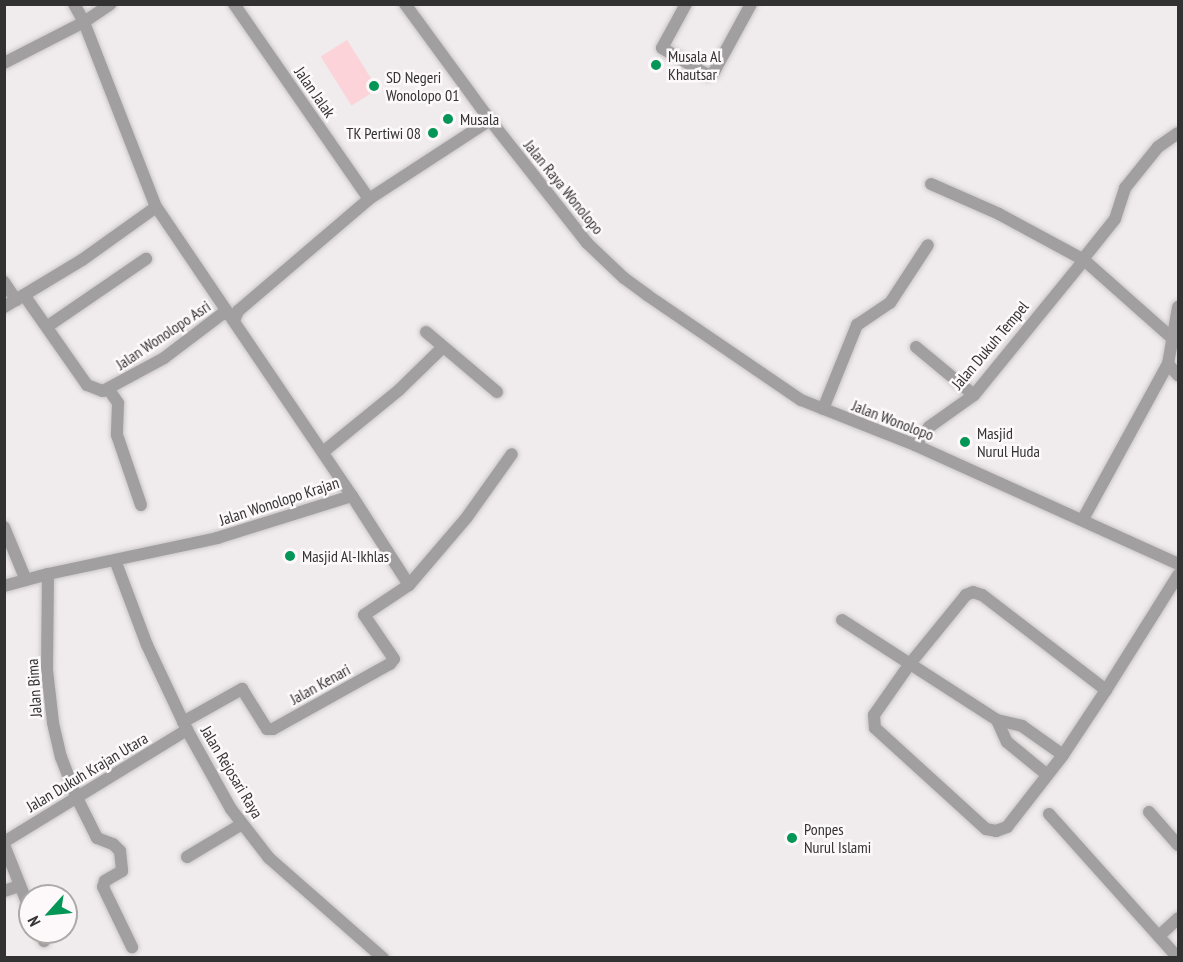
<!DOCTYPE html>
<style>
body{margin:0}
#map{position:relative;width:1183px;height:962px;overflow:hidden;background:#f0ebec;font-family:"PT Sans Narrow",sans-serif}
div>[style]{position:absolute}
.green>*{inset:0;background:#fbd3d9;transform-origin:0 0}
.roads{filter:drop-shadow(0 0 2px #cac6c7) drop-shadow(0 0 2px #cac6c7)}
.minor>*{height:12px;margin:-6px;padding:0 6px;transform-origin:6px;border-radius:6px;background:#a19f9f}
.dots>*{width:16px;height:16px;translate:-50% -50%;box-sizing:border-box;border:3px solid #fdf8f9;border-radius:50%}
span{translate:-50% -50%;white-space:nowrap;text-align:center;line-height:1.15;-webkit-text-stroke:5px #fdf8f9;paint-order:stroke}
.poi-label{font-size:16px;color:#333232}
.left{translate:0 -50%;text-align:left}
.right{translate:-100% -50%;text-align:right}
.street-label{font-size:16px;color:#333232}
.frame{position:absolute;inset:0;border:6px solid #333232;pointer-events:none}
.north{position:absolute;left:18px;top:884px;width:60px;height:60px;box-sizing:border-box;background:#fdf8f9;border:2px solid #aca9a9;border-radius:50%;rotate:243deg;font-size:16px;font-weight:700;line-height:24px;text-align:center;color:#333232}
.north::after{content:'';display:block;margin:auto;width:21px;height:27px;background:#039657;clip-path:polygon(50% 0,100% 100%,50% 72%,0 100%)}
</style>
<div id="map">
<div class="green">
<i style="left:347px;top:40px;width:58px;height:31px;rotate:58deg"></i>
</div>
<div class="roads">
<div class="minor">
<i style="left:234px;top:4px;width:237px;rotate:55.3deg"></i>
<i style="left:405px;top:4px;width:144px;rotate:53.8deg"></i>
<i style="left:490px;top:120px;width:157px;rotate:51.7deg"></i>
<i style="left:587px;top:243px;width:51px;rotate:43.4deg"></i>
<i style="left:624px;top:278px;width:29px;rotate:36deg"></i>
<i style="left:647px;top:295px;width:186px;rotate:34.3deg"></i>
<i style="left:801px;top:400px;width:123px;rotate:21.5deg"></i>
<i style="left:915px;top:445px;width:289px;rotate:24.3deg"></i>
<i style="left:686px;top:4px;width:50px;rotate:118.6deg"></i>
<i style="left:662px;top:48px;width:53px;rotate:30.4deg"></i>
<i style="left:708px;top:75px;width:7px;rotate:-27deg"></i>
<i style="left:714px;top:72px;width:77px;rotate:-61.4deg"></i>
<i style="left:4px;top:63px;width:90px;rotate:-27.1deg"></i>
<i style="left:84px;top:22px;width:32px;rotate:-34deg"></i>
<i style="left:931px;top:184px;width:74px;rotate:23.8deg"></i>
<i style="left:999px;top:214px;width:97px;rotate:28.4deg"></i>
<i style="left:1084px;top:260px;width:118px;rotate:41.6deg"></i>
<i style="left:1083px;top:259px;width:51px;rotate:-51.3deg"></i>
<i style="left:1115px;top:219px;width:33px;rotate:-72deg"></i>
<i style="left:1125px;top:188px;width:53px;rotate:-51.2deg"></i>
<i style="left:1158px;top:147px;width:24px;rotate:-35deg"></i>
<i style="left:4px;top:282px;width:22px;rotate:56deg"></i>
<i style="left:24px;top:295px;width:110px;rotate:55deg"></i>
<i style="left:87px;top:385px;width:17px;rotate:21deg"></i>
<i style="left:103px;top:391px;width:69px;rotate:-28.4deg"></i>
<i style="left:164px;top:358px;width:73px;rotate:-37.2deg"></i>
<i style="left:222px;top:314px;width:5px;rotate:-11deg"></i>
<i style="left:4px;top:307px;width:91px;rotate:-31.1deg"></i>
<i style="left:82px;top:260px;width:91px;rotate:-35.6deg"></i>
<i style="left:234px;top:321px;width:11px;rotate:-68deg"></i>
<i style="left:238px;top:311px;width:172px;rotate:-40.5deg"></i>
<i style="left:369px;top:199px;width:145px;rotate:-33.1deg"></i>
<i style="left:48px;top:326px;width:119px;rotate:-34.4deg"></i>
<i style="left:426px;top:332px;width:93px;rotate:40.2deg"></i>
<i style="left:916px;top:347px;width:75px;rotate:39.6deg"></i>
<i style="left:1168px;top:364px;width:15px;rotate:48deg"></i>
<i style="left:109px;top:390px;width:16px;rotate:55deg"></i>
<i style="left:118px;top:403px;width:32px;rotate:92deg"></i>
<i style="left:117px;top:435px;width:74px;rotate:71.1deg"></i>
<i style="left:823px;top:409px;width:91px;rotate:-68deg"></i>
<i style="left:857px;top:325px;width:40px;rotate:-34deg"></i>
<i style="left:890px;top:303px;width:69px;rotate:-56.8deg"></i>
<i style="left:915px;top:445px;width:23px;rotate:-52deg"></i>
<i style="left:929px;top:427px;width:55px;rotate:-35.4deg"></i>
<i style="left:974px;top:395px;width:174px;rotate:-50.8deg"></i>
<i style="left:323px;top:452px;width:98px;rotate:-39.2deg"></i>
<i style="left:399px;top:390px;width:60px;rotate:-44.3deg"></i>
<i style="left:1083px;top:519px;width:177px;rotate:-61.3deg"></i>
<i style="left:1168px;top:364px;width:58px;rotate:-80deg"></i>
<i style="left:4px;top:527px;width:57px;rotate:67.5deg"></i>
<i style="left:115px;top:560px;width:91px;rotate:69.4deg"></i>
<i style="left:147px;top:645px;width:94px;rotate:64.8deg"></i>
<i style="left:187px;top:730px;width:90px;rotate:60.9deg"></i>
<i style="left:231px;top:809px;width:62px;rotate:52.2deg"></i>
<i style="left:269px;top:858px;width:152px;rotate:41.3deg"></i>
<i style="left:48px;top:574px;width:96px;rotate:90.6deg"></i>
<i style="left:47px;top:670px;width:53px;rotate:83.5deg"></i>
<i style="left:53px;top:723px;width:35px;rotate:77deg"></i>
<i style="left:61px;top:757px;width:42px;rotate:69deg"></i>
<i style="left:76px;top:796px;width:47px;rotate:63.4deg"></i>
<i style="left:97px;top:838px;width:17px;rotate:21deg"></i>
<i style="left:113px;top:844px;width:10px;rotate:45deg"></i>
<i style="left:120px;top:851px;width:20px;rotate:84deg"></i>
<i style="left:122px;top:871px;width:20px;rotate:150deg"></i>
<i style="left:105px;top:881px;width:6px;rotate:108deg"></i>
<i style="left:103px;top:887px;width:67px;rotate:64.2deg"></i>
<i style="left:409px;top:585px;width:89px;rotate:-49.5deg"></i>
<i style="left:467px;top:517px;width:77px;rotate:-54.5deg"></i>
<i style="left:4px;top:586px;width:46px;rotate:-15.3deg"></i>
<i style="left:48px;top:574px;width:173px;rotate:-12deg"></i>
<i style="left:217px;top:538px;width:141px;rotate:-17.3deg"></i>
<i style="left:352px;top:496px;width:349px;rotate:-124.1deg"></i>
<i style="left:156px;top:207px;width:199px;rotate:-111.3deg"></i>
<i style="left:84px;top:22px;width:21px;rotate:-119deg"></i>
<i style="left:842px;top:620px;width:184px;rotate:32.8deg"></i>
<i style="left:997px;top:720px;width:26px;rotate:13deg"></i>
<i style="left:1022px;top:726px;width:50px;rotate:35.3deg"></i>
<i style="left:1106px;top:690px;width:156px;rotate:-142.5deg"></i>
<i style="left:982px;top:595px;width:9px;rotate:-162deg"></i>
<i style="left:973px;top:592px;width:8px;rotate:157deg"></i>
<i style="left:966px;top:595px;width:90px;rotate:129.2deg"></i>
<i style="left:909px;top:665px;width:61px;rotate:125deg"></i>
<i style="left:874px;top:715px;width:13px;rotate:86deg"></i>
<i style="left:875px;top:728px;width:150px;rotate:42.3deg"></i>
<i style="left:986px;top:829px;width:10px;rotate:11deg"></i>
<i style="left:996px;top:831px;width:12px;rotate:-20deg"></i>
<i style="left:1007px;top:827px;width:91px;rotate:-52.1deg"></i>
<i style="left:1063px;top:755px;width:78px;rotate:-56.5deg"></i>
<i style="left:1106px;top:690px;width:136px;rotate:-57.9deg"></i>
<i style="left:997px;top:720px;width:24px;rotate:66deg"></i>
<i style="left:1007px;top:742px;width:50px;rotate:39.4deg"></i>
<i style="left:183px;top:722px;width:68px;rotate:-29.2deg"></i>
<i style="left:242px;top:689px;width:47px;rotate:58deg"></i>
<i style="left:267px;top:729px;width:6px"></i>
<i style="left:273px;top:729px;width:134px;rotate:-29.1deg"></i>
<i style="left:390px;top:664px;width:6px;rotate:-51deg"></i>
<i style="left:394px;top:659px;width:53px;rotate:-124.3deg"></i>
<i style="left:364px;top:615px;width:54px;rotate:-33.7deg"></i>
<i style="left:409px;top:585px;width:106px;rotate:-122.6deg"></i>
<i style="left:1149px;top:812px;width:44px;rotate:48.7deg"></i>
<i style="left:1049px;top:814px;width:193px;rotate:48.1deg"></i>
<i style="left:4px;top:842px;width:215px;rotate:-31.5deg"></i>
<i style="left:4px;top:845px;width:70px;rotate:68.2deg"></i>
<i style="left:187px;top:857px;width:64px;rotate:-31deg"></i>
<i style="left:4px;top:891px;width:16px;rotate:-18deg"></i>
<i style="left:40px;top:932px;width:10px;rotate:66deg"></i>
<i style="left:1159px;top:936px;width:26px;rotate:-43deg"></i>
</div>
</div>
<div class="dots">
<i style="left:656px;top:65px;background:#039657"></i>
<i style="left:374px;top:86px;background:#039657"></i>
<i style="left:448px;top:119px;background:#039657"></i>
<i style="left:433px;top:133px;background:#039657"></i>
<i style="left:965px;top:442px;background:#039657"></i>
<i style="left:290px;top:556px;background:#039657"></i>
<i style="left:792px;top:838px;background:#039657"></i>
</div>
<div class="poi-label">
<span class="left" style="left:668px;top:65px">Musala Al<br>Khautsar</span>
<span class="left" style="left:386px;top:86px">SD Negeri<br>Wonolopo 01</span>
<span class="left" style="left:460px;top:119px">Musala</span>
<span class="right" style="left:421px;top:133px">TK Pertiwi 08</span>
<span class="left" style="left:977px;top:442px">Masjid<br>Nurul Huda</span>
<span class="left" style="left:302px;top:556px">Masjid Al-Ikhlas</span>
<span class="left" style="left:804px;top:838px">Ponpes<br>Nurul Islami</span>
</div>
<div class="street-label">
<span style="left:315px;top:92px;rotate:55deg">Jalan Jalak</span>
<span style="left:564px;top:187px;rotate:51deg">Jalan Raya Wonolopo</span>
<span style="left:163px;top:335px;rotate:-34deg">Jalan Wonolopo Asri</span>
<span style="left:990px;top:345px;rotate:-50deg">Jalan Dukuh Tempel</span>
<span style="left:893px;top:420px;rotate:21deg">Jalan Wonolopo</span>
<span style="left:279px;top:501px;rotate:-18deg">Jalan Wonolopo Krajan</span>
<span style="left:320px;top:684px;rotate:-29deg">Jalan Kenari</span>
<span style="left:34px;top:688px;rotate:-94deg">Jalan Bima</span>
<span style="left:87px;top:772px;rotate:-31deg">Jalan Dukuh Krajan Utara</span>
<span style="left:232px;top:772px;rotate:59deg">Jalan Rejosari Raya</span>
</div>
<div class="frame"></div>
<div class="north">N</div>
</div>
